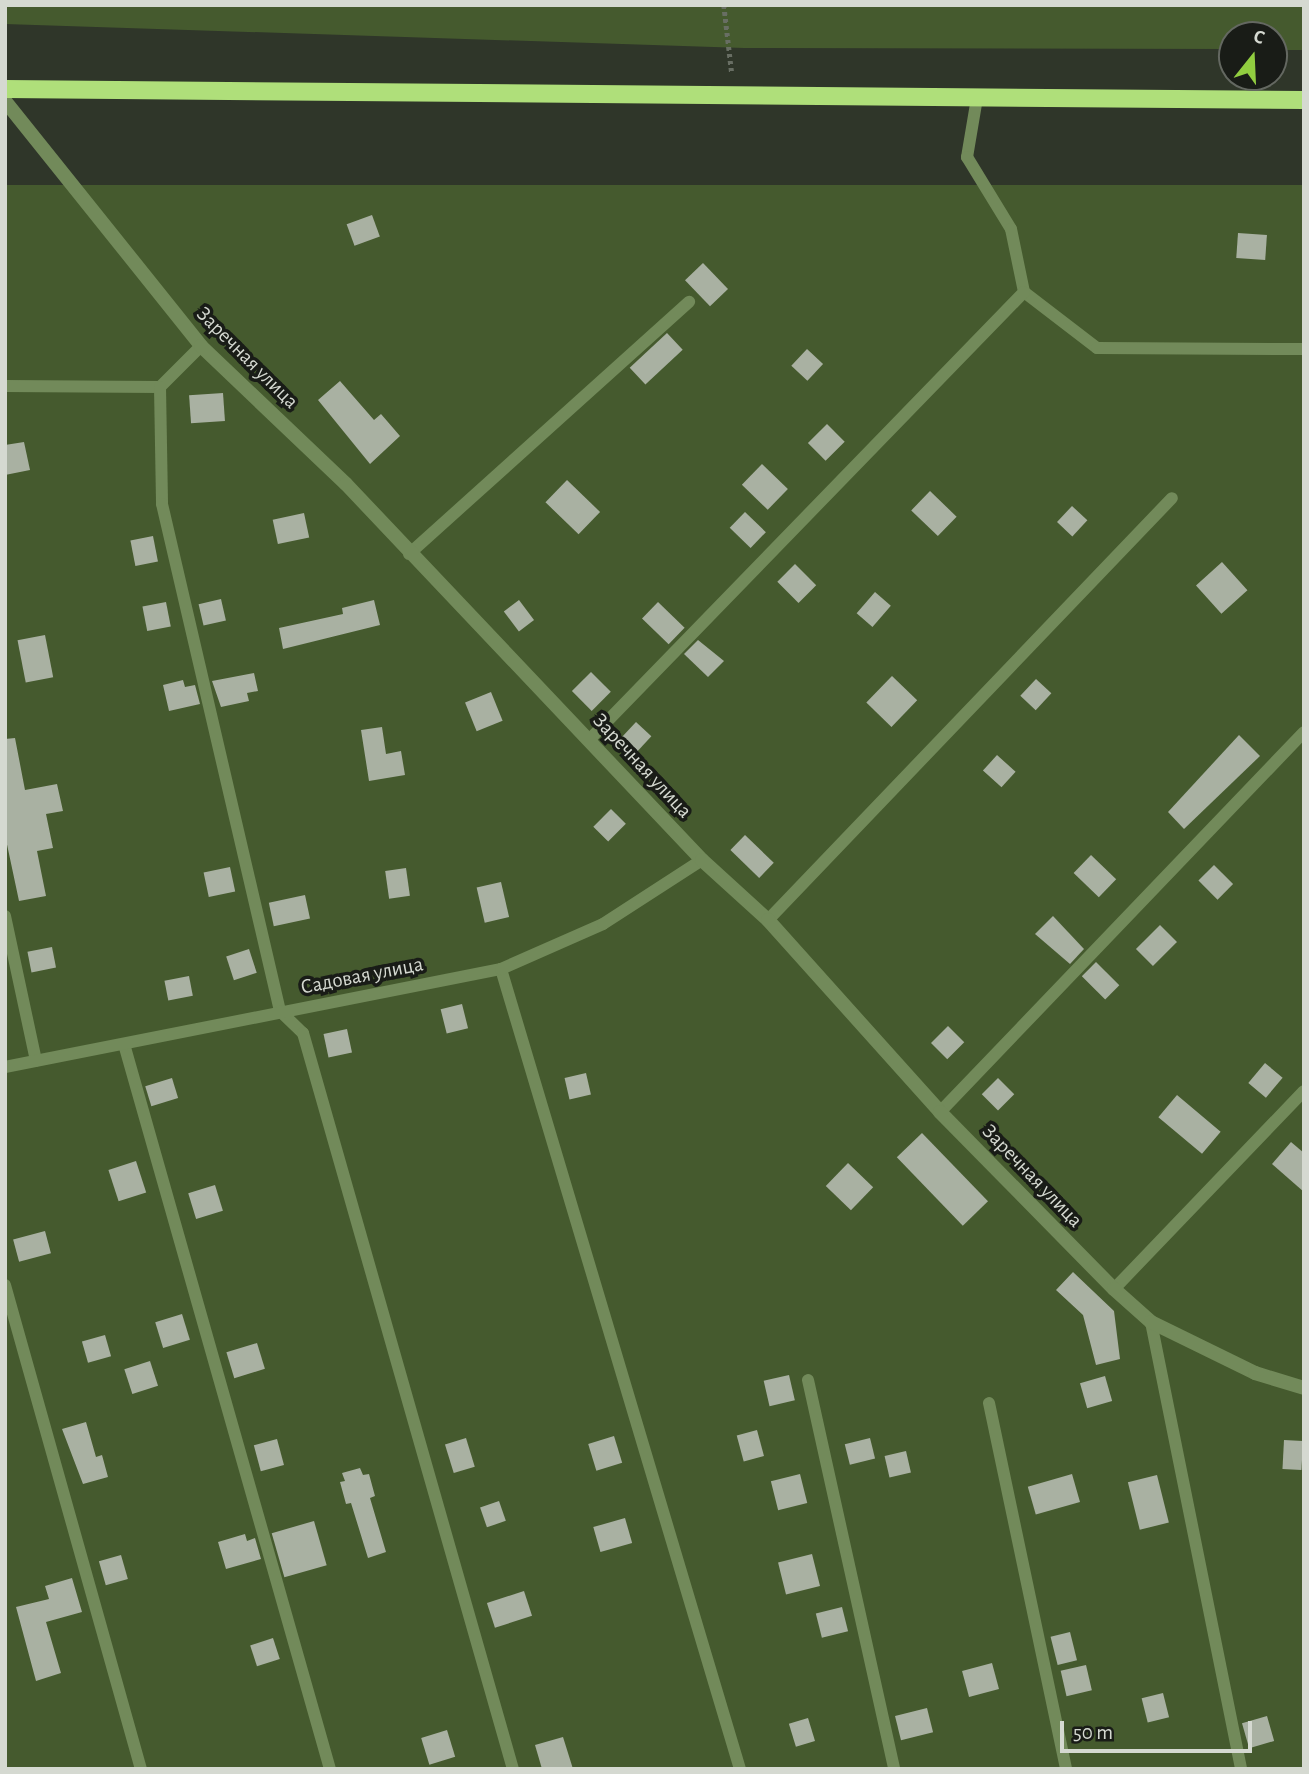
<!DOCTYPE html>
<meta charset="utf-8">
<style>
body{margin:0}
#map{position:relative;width:1309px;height:1774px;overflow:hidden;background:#2f3629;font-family:"Alegreya Sans",sans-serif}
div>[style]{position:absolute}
.green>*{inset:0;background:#455a2e;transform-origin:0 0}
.building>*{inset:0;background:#a9b1a2;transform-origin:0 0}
.path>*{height:4.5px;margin-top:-2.25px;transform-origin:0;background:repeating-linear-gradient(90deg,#686e63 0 3.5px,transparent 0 7px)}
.service>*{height:12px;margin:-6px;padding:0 6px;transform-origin:6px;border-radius:6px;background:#728a5a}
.minor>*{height:14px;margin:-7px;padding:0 7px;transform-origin:7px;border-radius:7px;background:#728a5a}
.primary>*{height:18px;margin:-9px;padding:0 9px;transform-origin:9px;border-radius:9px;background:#afdf7a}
span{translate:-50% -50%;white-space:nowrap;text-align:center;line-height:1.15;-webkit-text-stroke:7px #191c17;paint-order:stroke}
.street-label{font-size:21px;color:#d5d9d1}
.frame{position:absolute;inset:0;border:7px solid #d5d9d1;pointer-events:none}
.north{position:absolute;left:1218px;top:21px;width:70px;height:70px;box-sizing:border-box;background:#191c17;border:2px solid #646861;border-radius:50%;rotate:18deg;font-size:19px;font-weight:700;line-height:28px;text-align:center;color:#d5d9d1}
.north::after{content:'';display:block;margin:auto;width:24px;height:32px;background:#91cd40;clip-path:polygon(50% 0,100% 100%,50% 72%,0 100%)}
.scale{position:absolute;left:1060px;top:1721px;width:192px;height:32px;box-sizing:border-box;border:4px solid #d5d9d1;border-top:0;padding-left:9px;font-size:21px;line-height:24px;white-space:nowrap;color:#d5d9d1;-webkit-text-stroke:5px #191c17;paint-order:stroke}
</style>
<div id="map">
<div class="green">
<i style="clip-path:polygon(5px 5px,1304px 5px,1304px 50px,1274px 50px,1274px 35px,1232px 35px,1232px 49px,744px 48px,5px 24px)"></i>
<i style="left:5px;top:185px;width:1299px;height:1584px"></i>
</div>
<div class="building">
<i style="left:372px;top:215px;width:23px;height:27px;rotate:70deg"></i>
<i style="left:1238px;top:233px;width:29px;height:25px;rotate:4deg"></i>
<i style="left:703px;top:263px;width:36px;height:25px;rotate:46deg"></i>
<i style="left:667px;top:333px;width:23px;height:51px;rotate:47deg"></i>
<i style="left:807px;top:349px;width:22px;height:23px;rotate:43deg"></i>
<i style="clip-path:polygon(340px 381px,374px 420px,381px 414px,400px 436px,370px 464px,318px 400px)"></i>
<i style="left:223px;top:393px;width:28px;height:34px;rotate:86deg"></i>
<i style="left:827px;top:424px;width:25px;height:27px;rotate:45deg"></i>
<i style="clip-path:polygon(24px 442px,30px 470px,5px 475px,5px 445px)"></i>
<i style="left:762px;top:464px;width:36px;height:29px;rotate:44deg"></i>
<i style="left:567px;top:480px;width:46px;height:31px;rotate:44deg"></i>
<i style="left:930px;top:491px;width:37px;height:27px;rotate:44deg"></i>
<i style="left:1072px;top:506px;width:21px;height:22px;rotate:43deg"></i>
<i style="left:745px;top:512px;width:29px;height:22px;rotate:44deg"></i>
<i style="left:304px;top:513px;width:25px;height:32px;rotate:78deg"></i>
<i style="left:153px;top:536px;width:26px;height:23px;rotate:79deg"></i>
<i style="left:1222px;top:562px;width:38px;height:35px;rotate:48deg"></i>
<i style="left:795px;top:564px;width:30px;height:25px;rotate:45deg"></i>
<i style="left:875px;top:592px;width:21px;height:28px;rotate:41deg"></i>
<i style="left:221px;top:599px;width:22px;height:23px;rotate:77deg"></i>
<i style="clip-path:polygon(374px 600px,380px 625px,283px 649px,279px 628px,343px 614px,342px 608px)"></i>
<i style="left:519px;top:600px;width:25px;height:19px;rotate:53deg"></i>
<i style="left:166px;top:602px;width:25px;height:24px;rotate:79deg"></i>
<i style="left:658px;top:602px;width:37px;height:23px;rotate:44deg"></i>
<i style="left:45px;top:635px;width:43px;height:28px;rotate:79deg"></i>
<i style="clip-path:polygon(698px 640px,724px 661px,708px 677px,684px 654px)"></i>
<i style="left:591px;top:672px;width:28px;height:27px;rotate:45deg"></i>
<i style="clip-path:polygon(254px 673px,258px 691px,247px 693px,249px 701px,221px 707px,212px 681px)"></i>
<i style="left:892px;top:676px;width:35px;height:37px;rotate:44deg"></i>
<i style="left:1036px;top:679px;width:21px;height:23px;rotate:43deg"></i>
<i style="clip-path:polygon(183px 680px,185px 687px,195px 685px,200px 704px,169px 711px,163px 685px)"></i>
<i style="left:491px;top:692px;width:31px;height:28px;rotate:68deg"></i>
<i style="left:636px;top:722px;width:21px;height:21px;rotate:43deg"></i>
<i style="clip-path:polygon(382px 727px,386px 754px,401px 751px,405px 775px,369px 781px,361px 730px)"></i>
<i style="clip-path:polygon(1239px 735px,1260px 756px,1184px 829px,1168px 812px)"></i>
<i style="clip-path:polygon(15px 738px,25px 790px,57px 784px,63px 811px,46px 814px,53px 848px,37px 851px,46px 896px,19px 901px,5px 835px,5px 739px)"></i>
<i style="left:997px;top:755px;width:25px;height:21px;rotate:42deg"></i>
<i style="left:611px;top:809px;width:21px;height:25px;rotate:45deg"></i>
<i style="left:745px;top:835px;width:40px;height:21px;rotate:44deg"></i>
<i style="left:1091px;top:855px;width:35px;height:25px;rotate:44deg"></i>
<i style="left:1214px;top:865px;width:27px;height:22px;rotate:45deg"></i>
<i style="left:230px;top:867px;width:25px;height:27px;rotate:78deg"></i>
<i style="left:406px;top:868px;width:28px;height:21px;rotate:82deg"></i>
<i style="left:501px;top:882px;width:36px;height:25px;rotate:77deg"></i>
<i style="left:305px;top:895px;width:24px;height:37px;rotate:78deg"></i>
<i style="clip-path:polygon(1053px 916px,1084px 949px,1070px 964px,1035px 934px)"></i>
<i style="left:1160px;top:925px;width:24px;height:34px;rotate:45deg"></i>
<i style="left:52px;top:947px;width:21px;height:25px;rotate:79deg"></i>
<i style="left:249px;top:949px;width:25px;height:24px;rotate:72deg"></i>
<i style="left:1096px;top:962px;width:33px;height:20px;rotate:45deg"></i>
<i style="left:189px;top:976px;width:20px;height:25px;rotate:79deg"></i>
<i style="left:462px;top:1004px;width:25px;height:22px;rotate:76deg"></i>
<i style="left:948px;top:1026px;width:23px;height:24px;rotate:45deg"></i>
<i style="left:347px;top:1029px;width:24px;height:24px;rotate:78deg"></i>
<i style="left:1265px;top:1063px;width:23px;height:26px;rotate:40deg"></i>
<i style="left:586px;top:1073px;width:22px;height:22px;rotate:77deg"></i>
<i style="left:172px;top:1078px;width:21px;height:28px;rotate:73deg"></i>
<i style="left:998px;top:1078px;width:23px;height:23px;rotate:45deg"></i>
<i style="left:1177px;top:1095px;width:57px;height:29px;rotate:40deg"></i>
<i style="left:922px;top:1133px;width:95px;height:35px;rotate:46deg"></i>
<i style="clip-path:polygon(1291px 1142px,1304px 1153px,1304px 1192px,1272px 1164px)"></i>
<i style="left:136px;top:1161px;width:33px;height:29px;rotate:72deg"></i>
<i style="left:848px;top:1163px;width:35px;height:32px;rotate:44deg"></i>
<i style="left:215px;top:1185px;width:27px;height:28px;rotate:73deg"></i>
<i style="left:45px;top:1231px;width:23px;height:33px;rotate:75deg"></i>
<i style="clip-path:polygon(1073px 1272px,1114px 1311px,1120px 1359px,1096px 1365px,1083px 1315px,1056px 1290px)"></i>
<i style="left:182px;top:1314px;width:27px;height:28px;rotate:73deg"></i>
<i style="left:105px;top:1335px;width:22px;height:24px;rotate:74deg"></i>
<i style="left:257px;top:1343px;width:27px;height:32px;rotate:73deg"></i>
<i style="left:150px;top:1361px;width:26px;height:27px;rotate:72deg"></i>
<i style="left:789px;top:1375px;width:26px;height:26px;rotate:77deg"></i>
<i style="left:1105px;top:1376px;width:26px;height:26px;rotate:74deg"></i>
<i style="clip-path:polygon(86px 1422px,96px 1457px,102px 1455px,108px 1477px,83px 1484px,62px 1429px)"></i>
<i style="left:757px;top:1430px;width:27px;height:21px;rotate:75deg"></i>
<i style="left:614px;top:1436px;width:28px;height:27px;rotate:73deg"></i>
<i style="left:466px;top:1438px;width:30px;height:22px;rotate:73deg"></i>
<i style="left:870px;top:1438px;width:21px;height:26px;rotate:76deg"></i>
<i style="left:277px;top:1439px;width:27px;height:24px;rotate:75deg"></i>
<i style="left:1284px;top:1440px;width:19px;height:29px;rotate:3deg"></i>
<i style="left:906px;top:1451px;width:22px;height:22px;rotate:77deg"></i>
<i style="clip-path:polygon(360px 1468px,363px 1475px,369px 1474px,375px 1496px,370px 1498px,386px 1552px,368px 1558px,351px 1503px,346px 1504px,340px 1482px,345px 1481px,342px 1473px)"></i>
<i style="left:800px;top:1474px;width:30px;height:30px;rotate:76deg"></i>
<i style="left:1072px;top:1474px;width:29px;height:46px;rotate:74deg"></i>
<i style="left:1157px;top:1475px;width:49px;height:30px;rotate:76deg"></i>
<i style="left:499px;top:1501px;width:21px;height:20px;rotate:71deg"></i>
<i style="left:625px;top:1518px;width:26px;height:33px;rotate:74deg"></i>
<i style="left:314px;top:1521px;width:46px;height:44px;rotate:74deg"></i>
<i style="clip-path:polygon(245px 1534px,247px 1541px,255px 1538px,261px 1559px,226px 1569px,218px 1542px)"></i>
<i style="left:812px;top:1554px;width:33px;height:35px;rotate:76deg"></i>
<i style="left:121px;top:1555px;width:25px;height:23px;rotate:74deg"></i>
<i style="clip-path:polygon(72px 1578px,82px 1612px,46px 1622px,61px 1673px,36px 1681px,16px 1607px,49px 1599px,45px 1586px)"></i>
<i style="left:524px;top:1591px;width:26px;height:39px;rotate:72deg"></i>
<i style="left:842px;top:1607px;width:25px;height:27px;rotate:76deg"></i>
<i style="left:1070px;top:1632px;width:29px;height:20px;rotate:76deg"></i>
<i style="left:273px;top:1638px;width:22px;height:24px;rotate:72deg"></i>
<i style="left:992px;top:1663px;width:27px;height:31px;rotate:75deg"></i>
<i style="left:1086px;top:1665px;width:26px;height:26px;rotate:77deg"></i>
<i style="left:1163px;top:1693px;width:25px;height:22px;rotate:76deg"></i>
<i style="left:927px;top:1708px;width:25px;height:33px;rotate:76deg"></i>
<i style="left:1267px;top:1716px;width:26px;height:26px;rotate:74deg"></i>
<i style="left:808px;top:1718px;width:24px;height:20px;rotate:73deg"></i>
<i style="left:447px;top:1730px;width:28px;height:27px;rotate:73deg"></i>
<i style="clip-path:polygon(563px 1737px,573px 1769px,542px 1769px,535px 1745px)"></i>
</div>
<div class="path">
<i style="left:724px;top:5px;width:69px;rotate:83.4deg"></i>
</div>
<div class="service">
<i style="left:977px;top:98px;width:60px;rotate:99.6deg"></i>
<i style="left:967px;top:157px;width:84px;rotate:58.6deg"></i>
<i style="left:1011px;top:229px;width:64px;rotate:78.3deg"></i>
<i style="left:1024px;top:292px;width:92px;rotate:37.5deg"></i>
<i style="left:1097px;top:348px;width:207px;rotate:0.3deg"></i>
<i style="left:5px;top:386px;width:155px;rotate:0.4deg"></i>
<i style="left:160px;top:387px;width:58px;rotate:-45deg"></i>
<i style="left:160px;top:387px;width:117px;rotate:89deg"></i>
<i style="left:162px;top:504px;width:521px;rotate:76.9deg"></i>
<i style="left:280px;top:1011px;width:32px;rotate:44deg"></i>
<i style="left:303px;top:1033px;width:765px;rotate:74.08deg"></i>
<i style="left:409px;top:554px;width:377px;rotate:-42deg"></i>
<i style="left:589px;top:740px;width:624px;rotate:-45.84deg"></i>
<i style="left:5px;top:916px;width:148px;rotate:77.9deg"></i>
<i style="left:768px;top:920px;width:584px;rotate:-46.25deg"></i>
<i style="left:501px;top:969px;width:835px;rotate:73.37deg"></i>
<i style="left:124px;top:1044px;width:754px;rotate:74.14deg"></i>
<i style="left:5px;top:1067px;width:506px;rotate:-11.18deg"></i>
<i style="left:501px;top:969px;width:111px;rotate:-23.8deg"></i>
<i style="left:603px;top:924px;width:118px;rotate:-32.9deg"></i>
<i style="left:940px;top:1112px;width:526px;rotate:-46.23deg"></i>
<i style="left:5px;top:1285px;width:503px;rotate:74.31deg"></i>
<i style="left:1114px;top:1289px;width:274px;rotate:-46.2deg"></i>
<i style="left:1151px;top:1322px;width:456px;rotate:78.6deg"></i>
<i style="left:808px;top:1380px;width:398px;rotate:77.5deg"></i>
<i style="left:989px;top:1403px;width:374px;rotate:78.1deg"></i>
</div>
<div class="minor">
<i style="left:5px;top:101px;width:314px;rotate:51.3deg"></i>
<i style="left:201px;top:346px;width:200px;rotate:43.6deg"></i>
<i style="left:346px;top:484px;width:518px;rotate:46.57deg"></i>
<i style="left:702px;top:860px;width:89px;rotate:42.3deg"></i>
<i style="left:768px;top:920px;width:258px;rotate:48.1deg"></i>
<i style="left:940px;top:1112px;width:248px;rotate:45.5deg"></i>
<i style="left:1114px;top:1289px;width:50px;rotate:41.7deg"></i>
<i style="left:1151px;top:1322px;width:116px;rotate:26.1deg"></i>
<i style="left:1255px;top:1373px;width:51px;rotate:17deg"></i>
</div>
<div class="primary">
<i style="left:5px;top:89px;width:1299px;rotate:0.49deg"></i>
</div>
<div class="street-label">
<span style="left:247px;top:358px;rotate:45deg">Заречная улица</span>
<span style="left:642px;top:766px;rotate:47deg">Заречная улица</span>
<span style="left:362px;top:976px;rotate:-11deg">Садовая улица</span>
<span style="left:1032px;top:1176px;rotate:46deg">Заречная улица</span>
</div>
<div class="frame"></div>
<div class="north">С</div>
<div class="scale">50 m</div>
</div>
